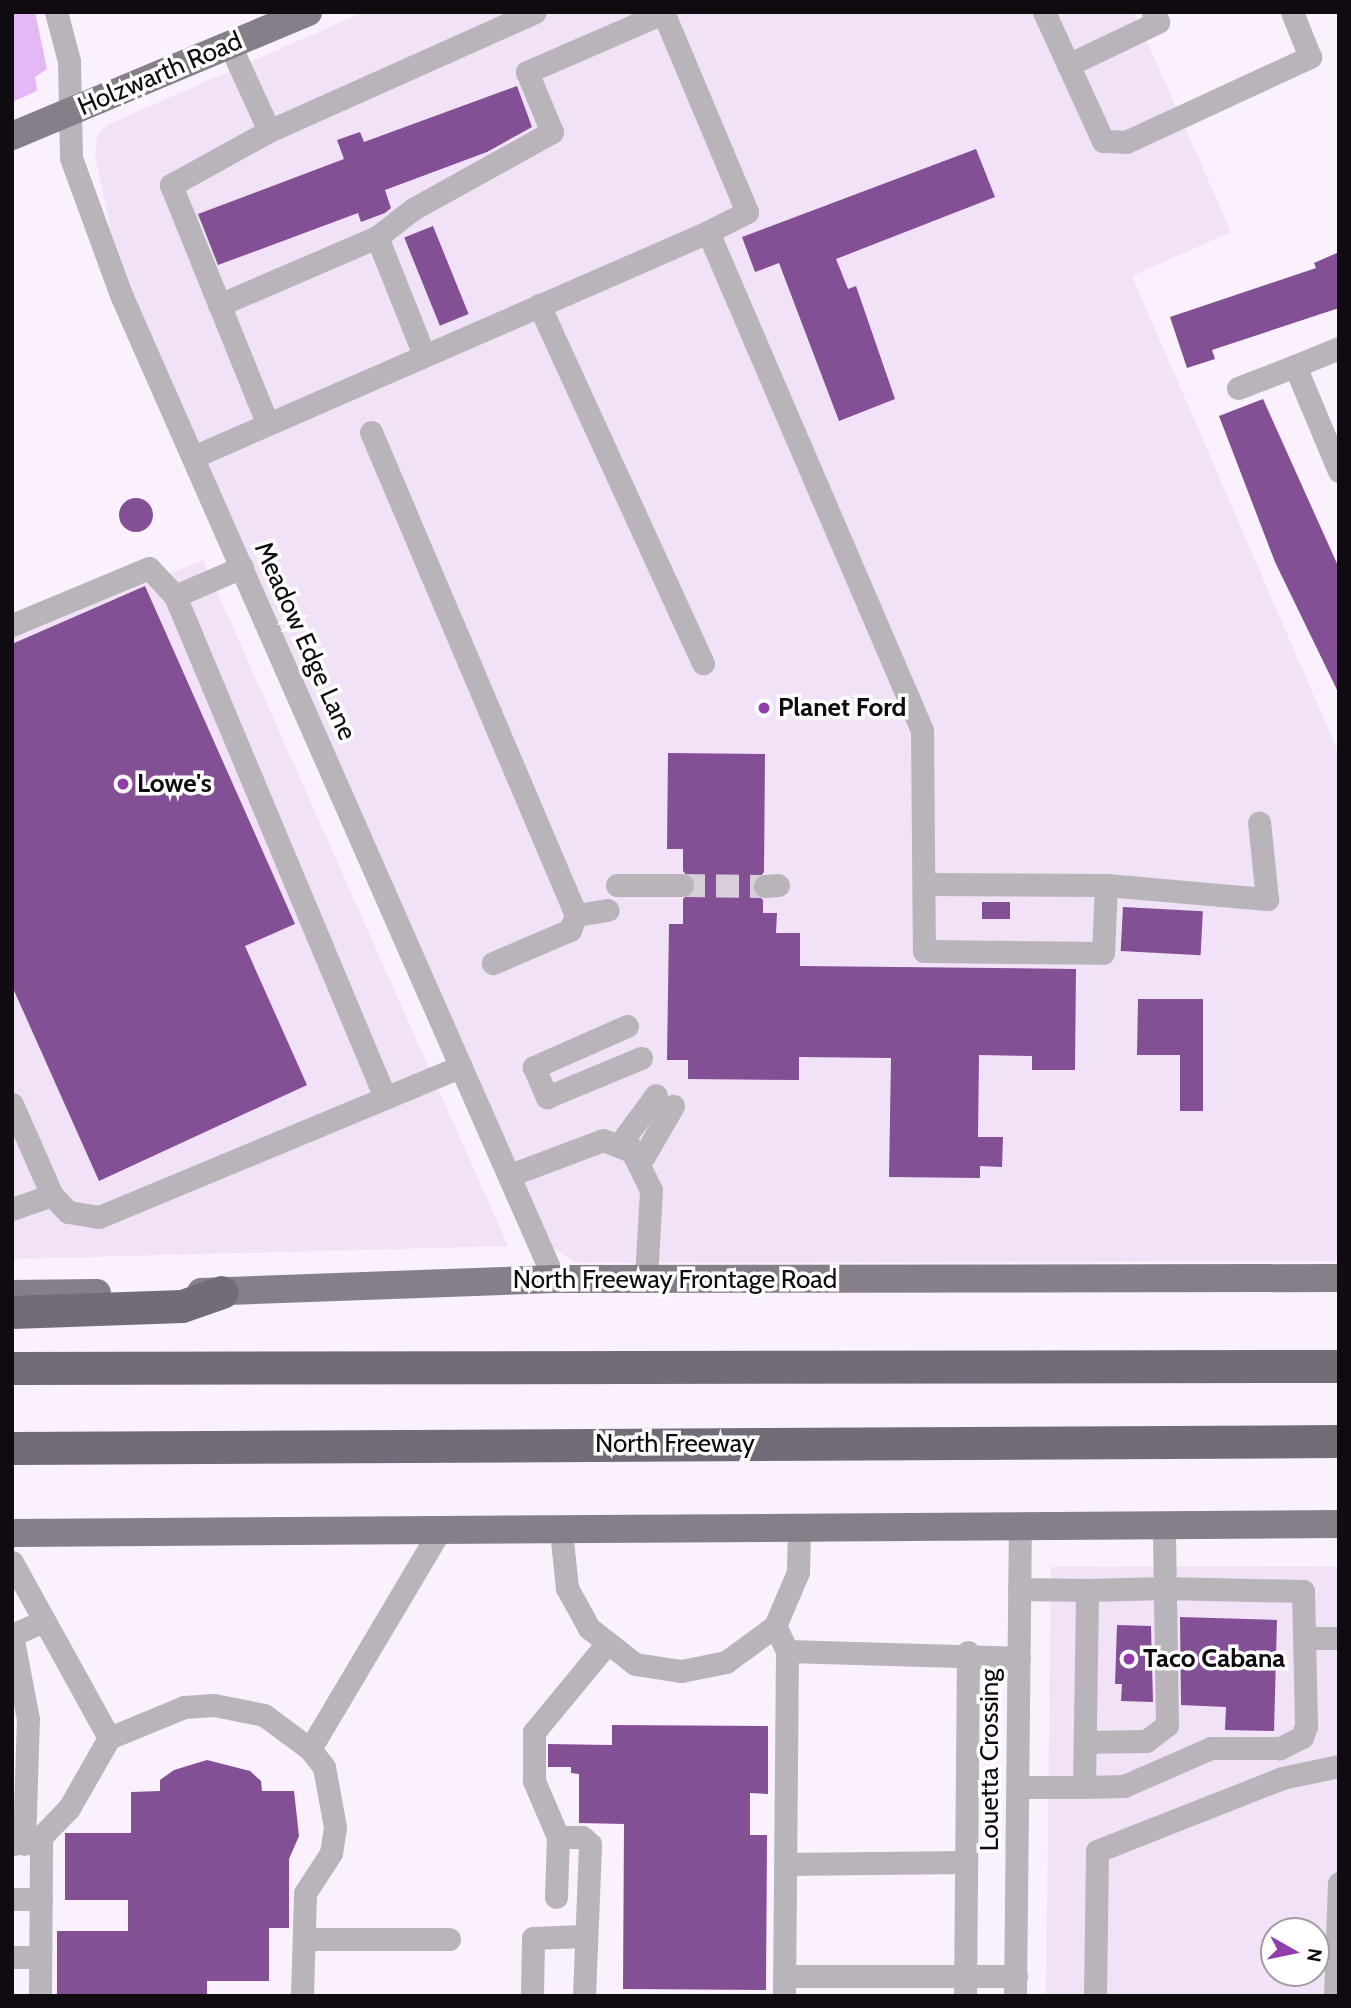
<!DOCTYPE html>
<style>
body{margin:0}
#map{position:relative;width:1351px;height:2008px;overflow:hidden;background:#faf0fe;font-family:Cabin,sans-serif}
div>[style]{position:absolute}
.built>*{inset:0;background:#f2e2f7}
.green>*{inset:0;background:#e4b8f5}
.building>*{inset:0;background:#834f95;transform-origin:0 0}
.round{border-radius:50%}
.minor-tunnel>*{height:23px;margin-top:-11.5px;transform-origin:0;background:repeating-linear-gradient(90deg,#d7ceda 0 23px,transparent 0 34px)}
.minor>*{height:23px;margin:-11.5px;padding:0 11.5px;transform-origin:11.5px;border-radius:11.5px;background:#b8b4ba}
.major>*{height:28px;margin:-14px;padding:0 14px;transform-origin:14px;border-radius:14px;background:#867e89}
.highway>*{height:33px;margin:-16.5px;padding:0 16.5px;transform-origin:16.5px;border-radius:16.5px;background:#746b78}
.dots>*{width:19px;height:19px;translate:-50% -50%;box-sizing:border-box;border:4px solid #fff;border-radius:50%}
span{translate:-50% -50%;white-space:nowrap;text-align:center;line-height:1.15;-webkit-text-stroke:7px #fff;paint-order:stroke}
.street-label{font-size:26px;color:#0f0b10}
.poi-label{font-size:26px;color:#0f0b10;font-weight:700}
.left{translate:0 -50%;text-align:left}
.frame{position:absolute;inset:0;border:14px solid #0f0b10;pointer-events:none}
.north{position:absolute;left:1260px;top:1917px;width:70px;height:70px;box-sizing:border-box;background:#fff;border:2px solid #9f9d9f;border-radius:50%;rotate:99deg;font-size:19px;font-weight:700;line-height:28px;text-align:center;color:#0f0b10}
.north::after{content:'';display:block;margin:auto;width:24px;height:32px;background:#913eac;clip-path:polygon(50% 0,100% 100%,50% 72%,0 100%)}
</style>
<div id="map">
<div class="built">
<i style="clip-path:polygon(364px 12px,1134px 12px,1231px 232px,1132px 276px,1339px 754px,1339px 1261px,602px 1263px,575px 1262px,552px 1247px,118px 265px,95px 156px,97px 136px,107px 125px)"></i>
<i style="clip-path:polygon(203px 560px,508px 1246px,12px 1259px,12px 634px)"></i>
<i style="clip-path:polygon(evenodd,1339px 1566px,1339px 1996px,1046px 1996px,1051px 1567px,1339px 1566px,1274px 1931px,1316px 1931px,1316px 1973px,1274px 1973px,1274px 1931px)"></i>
</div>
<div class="green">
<i style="clip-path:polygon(12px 12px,35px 12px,47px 69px,35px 77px,37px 91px,12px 102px)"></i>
</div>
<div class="building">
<i style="clip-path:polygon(517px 86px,532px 127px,487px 152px,385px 190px,391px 208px,385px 213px,361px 222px,358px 213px,218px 265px,198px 214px,344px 159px,337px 140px,360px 132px,364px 142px)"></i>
<i style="clip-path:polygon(976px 149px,995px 197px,836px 259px,848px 289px,856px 286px,895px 399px,839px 421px,779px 263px,755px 272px,742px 237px)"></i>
<i style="left:433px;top:226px;width:95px;height:31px;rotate:68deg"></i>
<i style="clip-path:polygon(1339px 252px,1339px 308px,1212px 350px,1215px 359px,1187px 368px,1170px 317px,1316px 268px,1314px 263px)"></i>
<i style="clip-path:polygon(1263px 399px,1339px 568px,1339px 694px,1275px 562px,1219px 416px)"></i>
<i class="round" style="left:119px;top:498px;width:34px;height:34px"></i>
<i style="clip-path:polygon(145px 586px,295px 924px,245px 946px,307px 1085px,99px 1181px,12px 986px,12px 644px)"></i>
<i style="clip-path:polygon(668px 753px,765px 754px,764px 872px,751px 888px,763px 900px,763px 913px,777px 913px,776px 933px,800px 933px,800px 966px,1076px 969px,1075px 1070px,1032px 1070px,1032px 1056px,979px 1055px,978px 1137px,1003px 1137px,1002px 1167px,980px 1166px,980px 1178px,889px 1177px,891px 1058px,799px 1057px,799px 1080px,688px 1079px,688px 1060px,667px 1060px,669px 924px,683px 924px,683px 899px,696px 886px,683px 871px,683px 849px,667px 849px)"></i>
<i style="left:982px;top:902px;width:28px;height:17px"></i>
<i style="left:1123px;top:907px;width:80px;height:44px;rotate:3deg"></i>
<i style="clip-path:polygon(1138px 999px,1203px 999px,1203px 1111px,1180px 1111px,1180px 1055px,1137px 1055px)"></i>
<i style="clip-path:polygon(1180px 1617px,1277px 1620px,1274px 1731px,1225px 1730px,1226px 1707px,1181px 1705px)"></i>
<i style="clip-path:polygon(1117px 1625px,1151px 1626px,1153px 1702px,1121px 1701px,1122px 1684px,1115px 1684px)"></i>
<i style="clip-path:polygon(612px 1725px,768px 1726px,768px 1794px,750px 1793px,750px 1835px,767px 1835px,766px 1990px,623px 1989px,624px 1824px,579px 1823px,579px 1774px,571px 1773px,571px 1767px,548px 1767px,548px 1744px,612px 1745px)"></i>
<i style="clip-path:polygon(207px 1760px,250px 1771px,261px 1781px,262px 1791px,294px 1791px,299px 1836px,289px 1859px,289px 1928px,269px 1928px,269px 1981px,207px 1981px,207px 1996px,57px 1996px,57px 1931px,128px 1931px,128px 1900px,65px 1900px,65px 1833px,131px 1833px,131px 1792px,160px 1791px,160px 1780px,174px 1770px)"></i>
</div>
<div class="minor-tunnel">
<i style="left:682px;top:885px;width:83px;rotate:0.7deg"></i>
</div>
<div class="minor">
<i style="left:56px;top:12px;width:51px;rotate:75.1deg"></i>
<i style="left:69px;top:61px;width:97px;rotate:88.8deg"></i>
<i style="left:71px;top:158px;width:148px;rotate:69.9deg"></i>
<i style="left:122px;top:297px;width:1073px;rotate:66.25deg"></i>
<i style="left:663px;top:12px;width:217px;rotate:67.2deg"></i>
<i style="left:747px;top:212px;width:44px;rotate:152.9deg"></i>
<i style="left:1044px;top:12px;width:142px;rotate:65.4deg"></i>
<i style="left:1103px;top:141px;width:23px;rotate:2deg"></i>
<i style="left:1126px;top:142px;width:203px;rotate:-24.8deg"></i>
<i style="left:1310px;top:57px;width:48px;rotate:-111.8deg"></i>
<i style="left:230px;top:45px;width:94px;rotate:65.6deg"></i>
<i style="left:269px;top:131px;width:112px;rotate:151.1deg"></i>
<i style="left:171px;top:185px;width:257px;rotate:68deg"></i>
<i style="left:1068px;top:65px;width:100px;rotate:-25.5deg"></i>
<i style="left:1158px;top:22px;width:11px;rotate:-117deg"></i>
<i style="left:269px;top:131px;width:291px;rotate:-24.1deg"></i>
<i style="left:219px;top:305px;width:172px;rotate:-23.3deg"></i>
<i style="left:539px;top:305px;width:394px;rotate:65.4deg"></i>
<i style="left:1339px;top:348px;width:48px;rotate:157.8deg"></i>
<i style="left:1295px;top:366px;width:114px;rotate:67.3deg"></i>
<i style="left:424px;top:355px;width:127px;rotate:-111.7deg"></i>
<i style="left:377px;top:237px;width:46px;rotate:-37.9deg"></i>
<i style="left:413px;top:209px;width:159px;rotate:-29deg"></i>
<i style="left:552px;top:132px;width:65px;rotate:-112.6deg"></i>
<i style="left:527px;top:72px;width:148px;rotate:-23.5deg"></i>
<i style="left:1238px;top:388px;width:61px;rotate:-21.1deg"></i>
<i style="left:371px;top:432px;width:525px;rotate:67deg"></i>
<i style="left:576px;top:915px;width:16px;rotate:112deg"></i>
<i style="left:570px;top:930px;width:84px;rotate:156.8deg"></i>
<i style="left:193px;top:457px;width:562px;rotate:-23.6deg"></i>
<i style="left:708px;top:232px;width:542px;rotate:66.75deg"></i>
<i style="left:922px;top:730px;width:221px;rotate:89.5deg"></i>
<i style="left:924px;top:951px;width:179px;rotate:0.6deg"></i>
<i style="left:1103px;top:953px;width:68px;rotate:-87.5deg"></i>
<i style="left:1106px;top:885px;width:182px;rotate:-179.7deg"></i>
<i style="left:242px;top:567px;width:73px;rotate:156.6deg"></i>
<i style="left:175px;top:596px;width:541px;rotate:67.27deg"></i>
<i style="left:12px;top:625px;width:148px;rotate:-22.6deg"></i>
<i style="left:149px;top:568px;width:38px;rotate:47deg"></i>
<i style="left:617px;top:885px;width:65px"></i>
<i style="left:1106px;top:885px;width:162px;rotate:5deg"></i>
<i style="left:1267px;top:899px;width:77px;rotate:-95.9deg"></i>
<i style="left:765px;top:886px;width:13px;rotate:-4deg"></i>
<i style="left:576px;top:915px;width:32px;rotate:-9deg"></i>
<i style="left:627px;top:1026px;width:102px;rotate:156.2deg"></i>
<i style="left:534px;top:1067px;width:33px;rotate:67deg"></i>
<i style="left:547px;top:1097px;width:102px;rotate:-22.5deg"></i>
<i style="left:12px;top:1104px;width:99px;rotate:66.3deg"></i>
<i style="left:52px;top:1195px;width:23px;rotate:47deg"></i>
<i style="left:68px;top:1212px;width:31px;rotate:9deg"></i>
<i style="left:99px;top:1217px;width:392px;rotate:-22.6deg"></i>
<i style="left:510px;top:1175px;width:99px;rotate:-20.6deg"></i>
<i style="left:603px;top:1140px;width:44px;rotate:21.3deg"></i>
<i style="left:644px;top:1156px;width:58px;rotate:-59.9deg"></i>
<i style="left:12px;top:1209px;width:42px;rotate:-19.3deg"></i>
<i style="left:646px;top:1278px;width:88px;rotate:-86.7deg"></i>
<i style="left:651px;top:1190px;width:59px;rotate:-116.1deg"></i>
<i style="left:625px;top:1137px;width:52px;rotate:-53.6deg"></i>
<i style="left:561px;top:1531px;width:57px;rotate:84deg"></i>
<i style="left:567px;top:1588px;width:46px;rotate:61.2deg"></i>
<i style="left:589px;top:1628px;width:58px;rotate:38deg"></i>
<i style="left:635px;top:1664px;width:47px;rotate:8.7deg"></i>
<i style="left:681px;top:1671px;width:46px;rotate:-11.3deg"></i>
<i style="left:726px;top:1662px;width:61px;rotate:-36.3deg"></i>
<i style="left:775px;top:1626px;width:59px;rotate:-66.9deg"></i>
<i style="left:798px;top:1572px;width:45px;rotate:-88.7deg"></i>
<i style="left:12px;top:1562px;width:201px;rotate:61.1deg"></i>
<i style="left:109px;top:1738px;width:81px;rotate:119.7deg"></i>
<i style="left:69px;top:1808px;width:40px;rotate:134deg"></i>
<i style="left:41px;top:1837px;width:30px;rotate:166deg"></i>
<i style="left:1166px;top:1588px;width:137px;rotate:1.3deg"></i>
<i style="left:1303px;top:1591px;width:135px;rotate:88.7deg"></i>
<i style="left:1306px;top:1726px;width:12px;rotate:110deg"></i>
<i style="left:1302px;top:1737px;width:25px;rotate:153deg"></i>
<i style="left:1280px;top:1748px;width:69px;rotate:180deg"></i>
<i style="left:1211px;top:1748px;width:95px;rotate:156.4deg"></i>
<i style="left:1124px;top:1786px;width:40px;rotate:178.6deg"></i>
<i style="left:1084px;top:1787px;width:197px;rotate:-89.1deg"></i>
<i style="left:1087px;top:1590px;width:79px;rotate:-1.5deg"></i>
<i style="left:1019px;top:1589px;width:68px;rotate:0.8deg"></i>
<i style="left:775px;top:1626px;width:28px;rotate:64deg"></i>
<i style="left:787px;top:1651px;width:345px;rotate:90.5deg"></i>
<i style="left:1305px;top:1638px;width:34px"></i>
<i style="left:787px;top:1651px;width:232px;rotate:1.7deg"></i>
<i style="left:109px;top:1738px;width:81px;rotate:-22.5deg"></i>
<i style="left:184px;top:1707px;width:30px;rotate:-4deg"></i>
<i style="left:214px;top:1705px;width:51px;rotate:11.3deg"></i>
<i style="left:264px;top:1715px;width:57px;rotate:36.5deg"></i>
<i style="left:1085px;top:1742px;width:61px;rotate:-0.9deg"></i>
<i style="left:1146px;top:1741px;width:26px;rotate:-37deg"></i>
<i style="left:1167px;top:1725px;width:201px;rotate:-90.9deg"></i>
<i style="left:1018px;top:1787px;width:66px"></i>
<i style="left:24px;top:1844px;width:125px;rotate:-88.2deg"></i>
<i style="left:28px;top:1719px;width:86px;rotate:-100.8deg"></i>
<i style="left:12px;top:1635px;width:35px;rotate:-24deg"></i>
<i style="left:785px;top:1864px;width:181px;rotate:-0.6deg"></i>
<i style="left:556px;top:1897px;width:60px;rotate:-88.1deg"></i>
<i style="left:12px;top:1899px;width:29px"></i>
<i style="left:304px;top:1939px;width:145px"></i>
<i style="left:12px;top:1957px;width:28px"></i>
<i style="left:784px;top:1976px;width:232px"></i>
<i style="left:40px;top:1996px;width:159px;rotate:-89.6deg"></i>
<i style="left:302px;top:1996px;width:103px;rotate:-88.3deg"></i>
<i style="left:305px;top:1893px;width:48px;rotate:-57deg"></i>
<i style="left:331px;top:1853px;width:26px;rotate:-81deg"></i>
<i style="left:335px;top:1827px;width:61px;rotate:-100.4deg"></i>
<i style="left:324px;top:1767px;width:23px;rotate:-128deg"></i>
<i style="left:310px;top:1749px;width:252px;rotate:-59.3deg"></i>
<i style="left:532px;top:1996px;width:58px;rotate:-89deg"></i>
<i style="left:533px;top:1938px;width:51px;rotate:-2.2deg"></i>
<i style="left:584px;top:1996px;width:152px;rotate:-87.7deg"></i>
<i style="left:590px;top:1844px;width:11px;rotate:-139deg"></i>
<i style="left:582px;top:1837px;width:24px;rotate:180deg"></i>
<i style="left:558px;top:1837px;width:61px;rotate:-113.2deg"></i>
<i style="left:534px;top:1781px;width:49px;rotate:-90deg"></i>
<i style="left:534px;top:1732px;width:112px;rotate:-50.5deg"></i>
<i style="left:965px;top:1996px;width:344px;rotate:-89.5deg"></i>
<i style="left:1015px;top:1996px;width:472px;rotate:-89.4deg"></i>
<i style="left:1095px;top:1996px;width:145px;rotate:-89.2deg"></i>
<i style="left:1097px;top:1851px;width:199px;rotate:-21.5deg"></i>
<i style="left:1282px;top:1778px;width:58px;rotate:-11.9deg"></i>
<i style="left:1335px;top:1996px;width:113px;rotate:-88deg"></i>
</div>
<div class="major">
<i style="left:12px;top:136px;width:321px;rotate:-22.7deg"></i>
<i style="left:201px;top:1292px;width:353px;rotate:-2.1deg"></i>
<i style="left:554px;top:1279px;width:785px;rotate:-0.07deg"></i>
<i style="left:12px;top:1294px;width:85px;rotate:-0.7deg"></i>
<i style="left:12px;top:1533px;width:1327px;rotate:-0.39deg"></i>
</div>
<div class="highway">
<i style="left:12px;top:1312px;width:170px;rotate:-2deg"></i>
<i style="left:182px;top:1306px;width:42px;rotate:-19.3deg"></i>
<i style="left:12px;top:1368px;width:1327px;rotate:-0.09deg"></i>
<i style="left:12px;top:1448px;width:1327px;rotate:-0.3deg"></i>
</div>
<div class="dots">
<i style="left:764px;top:708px;background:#913eac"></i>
<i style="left:123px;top:784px;background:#913eac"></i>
<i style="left:1129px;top:1659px;background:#913eac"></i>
</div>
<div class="street-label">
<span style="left:160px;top:74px;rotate:-23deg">Holzwarth Road</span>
<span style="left:305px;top:641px;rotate:66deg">Meadow Edge Lane</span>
<span style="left:675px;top:1280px">North Freeway Frontage Road</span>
<span style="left:675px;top:1444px">North Freeway</span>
<span style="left:990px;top:1760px;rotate:-90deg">Louetta Crossing</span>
</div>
<div class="poi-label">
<span class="left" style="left:778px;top:708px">Planet Ford</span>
<span class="left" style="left:137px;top:784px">Lowe's</span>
<span class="left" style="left:1143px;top:1659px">Taco Cabana</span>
</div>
<div class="frame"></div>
<div class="north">N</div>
</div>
